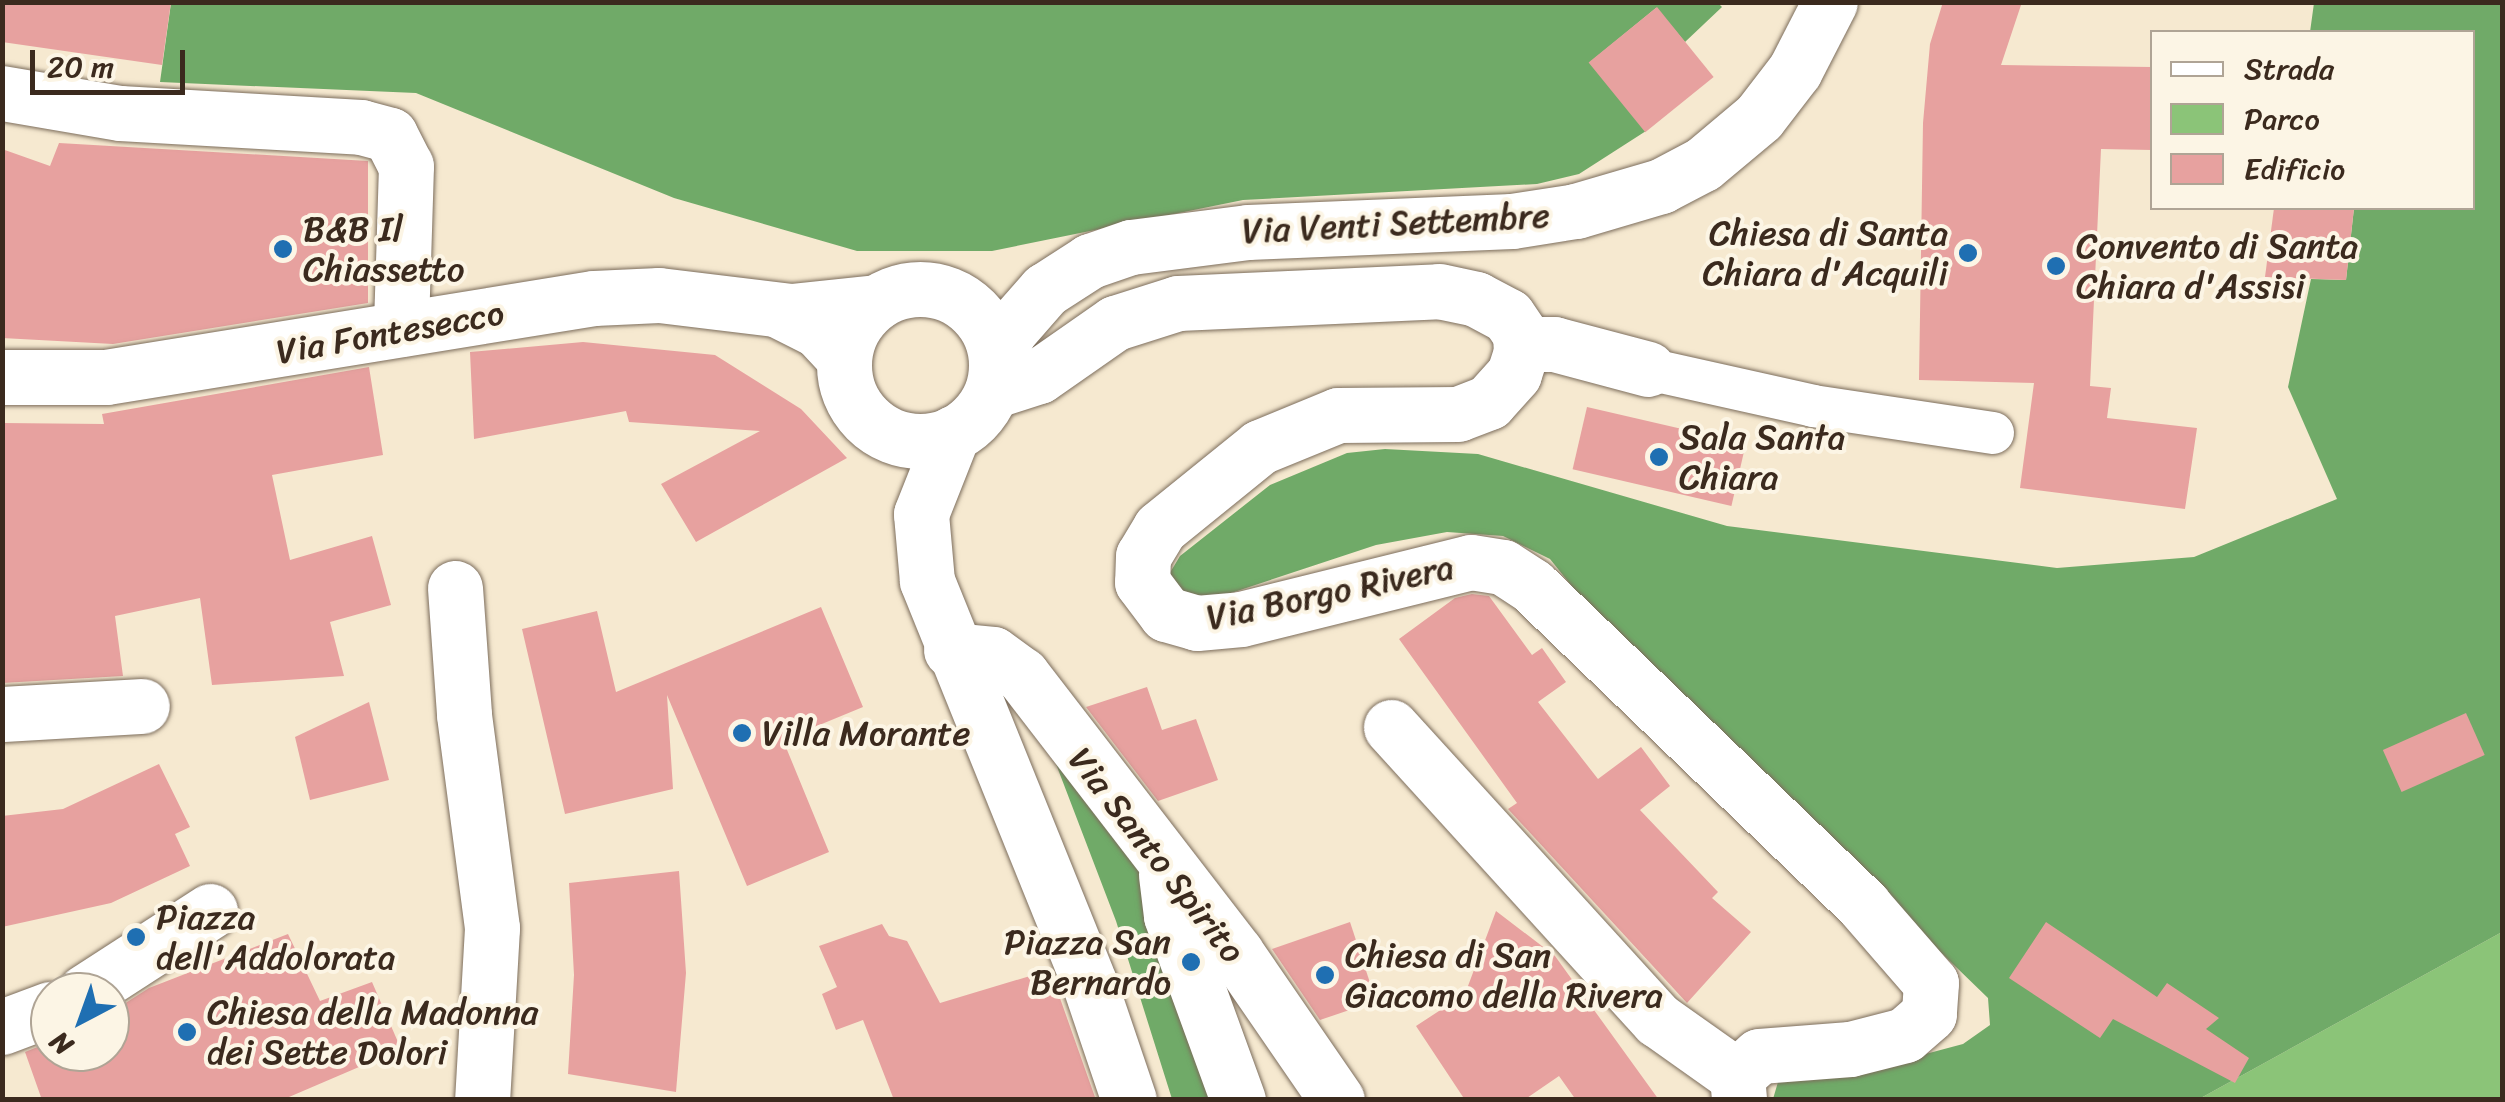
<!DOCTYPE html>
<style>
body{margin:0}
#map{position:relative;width:2505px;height:1102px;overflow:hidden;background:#f6e9d0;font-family:Sriracha,sans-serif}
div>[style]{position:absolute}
.green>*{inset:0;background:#8bc478}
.forest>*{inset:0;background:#70aa68}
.building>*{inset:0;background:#e7a19f;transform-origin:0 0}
.roads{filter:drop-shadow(0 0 2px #7c6d5c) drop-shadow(0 0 2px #7c6d5c)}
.pedestrian>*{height:42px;margin:-21px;padding:0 21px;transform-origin:21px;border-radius:21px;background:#fff}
.minor>*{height:55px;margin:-27.5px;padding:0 27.5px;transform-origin:27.5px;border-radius:27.5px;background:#fff}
.primary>*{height:55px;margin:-27.5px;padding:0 27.5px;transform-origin:27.5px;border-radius:27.5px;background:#fff}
.primary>.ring{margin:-27.5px;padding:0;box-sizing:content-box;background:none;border:55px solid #fff;border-radius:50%}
.dots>*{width:28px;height:28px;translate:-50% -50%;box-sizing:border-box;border:5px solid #fcf5e5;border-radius:50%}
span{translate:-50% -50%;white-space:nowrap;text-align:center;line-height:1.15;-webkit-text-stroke:8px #fcf5e5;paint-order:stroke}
.street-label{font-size:35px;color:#3b2a1e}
.poi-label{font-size:35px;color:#3b2a1e}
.left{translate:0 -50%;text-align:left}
.right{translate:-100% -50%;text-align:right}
.frame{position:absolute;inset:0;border:5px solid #3b2a1e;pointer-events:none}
.legend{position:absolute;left:2150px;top:30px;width:325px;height:180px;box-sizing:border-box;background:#fcf5e5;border:2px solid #afa495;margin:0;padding:12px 18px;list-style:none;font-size:30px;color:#3b2a1e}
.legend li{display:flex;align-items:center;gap:20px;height:50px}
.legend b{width:50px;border:2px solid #afa495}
.north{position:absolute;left:30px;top:972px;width:100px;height:100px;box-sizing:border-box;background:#fcf5e5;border:2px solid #afa495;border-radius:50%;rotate:221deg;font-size:28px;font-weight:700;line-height:40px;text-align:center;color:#3b2a1e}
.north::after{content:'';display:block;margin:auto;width:35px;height:45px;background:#1f6fb2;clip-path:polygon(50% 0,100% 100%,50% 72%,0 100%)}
.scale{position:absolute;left:30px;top:50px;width:155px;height:45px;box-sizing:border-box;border:5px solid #3b2a1e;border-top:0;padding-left:12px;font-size:30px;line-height:35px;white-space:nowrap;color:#3b2a1e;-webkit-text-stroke:8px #fcf5e5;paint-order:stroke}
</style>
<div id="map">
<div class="green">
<i style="clip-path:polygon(2502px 932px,2502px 1099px,2199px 1099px)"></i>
</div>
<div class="forest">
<i style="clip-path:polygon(1717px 2px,1722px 7px,1685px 42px,1656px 8px,1590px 62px,1646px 131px,1579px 174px,1537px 184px,1243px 200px,992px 251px,857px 251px,674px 198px,416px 93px,160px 82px,171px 3px)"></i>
<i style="clip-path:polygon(2314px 3px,2502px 3px,2502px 932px,2199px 1099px,1773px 1099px,1778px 1082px,1843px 1076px,1963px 1044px,1990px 1025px,1988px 998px,1603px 625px,1550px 559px,1503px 536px,1447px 532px,1376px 545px,1225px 595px,1186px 599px,1168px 576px,1180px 556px,1270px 485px,1347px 453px,1385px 449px,1478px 454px,1727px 526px,2057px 568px,2194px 557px,2337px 499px,2288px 387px,2311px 279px,2346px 280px,2354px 208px,2472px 208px,2472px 32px,2310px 32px)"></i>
<i style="clip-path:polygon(1022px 675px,1141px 837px,1218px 1099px,1172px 1099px,1116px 921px)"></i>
</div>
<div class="building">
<i style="clip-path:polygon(2px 2px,171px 2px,162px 65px,2px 42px)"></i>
<i style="clip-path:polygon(1943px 2px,2022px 2px,2001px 65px,2152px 67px,2152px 150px,2101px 149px,2090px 386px,2111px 388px,2107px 418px,2197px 428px,2185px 509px,2020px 488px,2034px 383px,1919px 380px,1923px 123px,1930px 44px)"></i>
<i style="left:1657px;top:7px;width:90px;height:88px;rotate:51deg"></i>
<i style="clip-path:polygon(59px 143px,368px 161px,368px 303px,113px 344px,2px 338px,2px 149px,50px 166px)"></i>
<i style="clip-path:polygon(2274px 208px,2354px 208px,2346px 280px,2265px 277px)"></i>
<i style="clip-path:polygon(583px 342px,715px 355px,801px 409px,847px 458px,696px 542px,661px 484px,760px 431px,629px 422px,626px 411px,474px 439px,470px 352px)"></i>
<i style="clip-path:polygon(369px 367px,383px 455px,272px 475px,290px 560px,372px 536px,391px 605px,330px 622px,344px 676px,212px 685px,200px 598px,115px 616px,123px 676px,2px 683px,2px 423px,104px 424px,102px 414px)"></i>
<i style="left:1587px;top:407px;width:163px;height:64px;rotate:13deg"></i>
<i style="clip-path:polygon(1472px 594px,1489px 596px,1532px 655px,1542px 648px,1566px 682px,1538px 702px,1598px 779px,1641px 747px,1670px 786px,1640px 810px,1718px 892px,1712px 898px,1751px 932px,1687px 1003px,1508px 809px,1517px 803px,1399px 639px,1455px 598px)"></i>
<i style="clip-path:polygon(821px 607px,863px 707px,783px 740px,829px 852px,747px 886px,667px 695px,673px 789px,565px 814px,522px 629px,597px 611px,616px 692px)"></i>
<i style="clip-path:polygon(1147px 687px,1162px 730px,1196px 719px,1218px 780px,1158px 801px,1086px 707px)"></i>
<i style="clip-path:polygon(369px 702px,389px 780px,310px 800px,295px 737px)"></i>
<i style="left:2466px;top:713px;width:46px;height:91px;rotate:66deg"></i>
<i style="clip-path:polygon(159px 764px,190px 827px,175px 834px,190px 866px,111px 903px,2px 927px,2px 816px,63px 809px)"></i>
<i style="clip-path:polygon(679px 871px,686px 973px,676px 1092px,568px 1074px,574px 975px,569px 883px)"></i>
<i style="clip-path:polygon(1496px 911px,1555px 956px,1659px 1100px,1576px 1100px,1559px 1076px,1524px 1100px,1465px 1100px,1416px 1026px,1465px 994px)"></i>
<i style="clip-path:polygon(1350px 922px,1376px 1001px,1320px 1020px,1272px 949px)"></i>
<i style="clip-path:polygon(2046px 922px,2157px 997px,2167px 983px,2219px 1018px,2206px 1029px,2249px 1058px,2235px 1083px,2113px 1019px,2100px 1038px,2009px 978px)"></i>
<i style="clip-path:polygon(882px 924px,889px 936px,907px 941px,940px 1003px,1050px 970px,1096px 1100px,894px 1100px,863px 1020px,836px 1030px,822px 994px,837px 987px,819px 946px)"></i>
<i style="clip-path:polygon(288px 934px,320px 1001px,372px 982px,401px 1049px,282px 1100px,42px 1100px,25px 1052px,50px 1042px,50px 1052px,110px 1052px,110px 1013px,149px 988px)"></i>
</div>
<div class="roads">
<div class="pedestrian">
<i style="left:1648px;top:369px;width:169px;rotate:12.6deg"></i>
<i style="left:1813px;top:406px;width:182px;rotate:8.5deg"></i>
</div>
<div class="minor">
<i style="left:2px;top:93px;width:120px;rotate:9.6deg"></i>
<i style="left:120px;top:113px;width:241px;rotate:3.3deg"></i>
<i style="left:361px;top:127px;width:30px;rotate:15deg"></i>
<i style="left:390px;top:135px;width:35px;rotate:63deg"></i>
<i style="left:406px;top:166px;width:163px;rotate:91.8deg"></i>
<i style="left:778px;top:310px;width:45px;rotate:26.6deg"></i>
<i style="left:818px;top:330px;width:38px;rotate:47deg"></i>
<i style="left:1522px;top:344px;width:32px"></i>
<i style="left:1554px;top:344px;width:97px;rotate:14.9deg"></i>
<i style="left:2px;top:377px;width:104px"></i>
<i style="left:106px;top:377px;width:494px;rotate:-9.2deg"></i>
<i style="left:594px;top:298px;width:65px;rotate:-2.6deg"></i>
<i style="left:659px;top:295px;width:133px;rotate:6.9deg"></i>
<i style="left:791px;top:311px;width:86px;rotate:-6deg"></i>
<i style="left:992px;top:391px;width:49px;rotate:-17.7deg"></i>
<i style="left:1039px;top:376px;width:93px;rotate:-34.9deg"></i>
<i style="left:1115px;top:323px;width:66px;rotate:-17.6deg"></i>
<i style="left:1178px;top:303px;width:261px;rotate:-2.6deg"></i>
<i style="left:1439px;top:291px;width:38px;rotate:12deg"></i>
<i style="left:1476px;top:299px;width:36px;rotate:28deg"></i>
<i style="left:1508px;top:316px;width:22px;rotate:56deg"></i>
<i style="left:1520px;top:334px;width:18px;rotate:87deg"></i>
<i style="left:1521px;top:352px;width:23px;rotate:108deg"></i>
<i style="left:1514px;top:374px;width:38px;rotate:132deg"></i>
<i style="left:1489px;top:402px;width:33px;rotate:159deg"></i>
<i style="left:1458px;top:414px;width:120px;rotate:179.5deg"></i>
<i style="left:1338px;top:415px;width:84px;rotate:157.7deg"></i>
<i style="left:1260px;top:447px;width:129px;rotate:141deg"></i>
<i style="left:1160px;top:528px;width:33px;rotate:121deg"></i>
<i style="left:1143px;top:556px;width:26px;rotate:92deg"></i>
<i style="left:1142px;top:582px;width:40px;rotate:53deg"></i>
<i style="left:1166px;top:614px;width:32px;rotate:16deg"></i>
<i style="left:1197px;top:623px;width:44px;rotate:-5.2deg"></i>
<i style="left:1241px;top:619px;width:237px;rotate:-13.9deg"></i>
<i style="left:1471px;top:562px;width:32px;rotate:9deg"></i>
<i style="left:1503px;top:567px;width:35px;rotate:33deg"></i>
<i style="left:1532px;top:586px;width:461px;rotate:43.9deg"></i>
<i style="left:1864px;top:906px;width:102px;rotate:49deg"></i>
<i style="left:1931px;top:983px;width:31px;rotate:94deg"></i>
<i style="left:1929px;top:1014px;width:32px;rotate:139deg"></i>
<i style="left:1905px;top:1035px;width:57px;rotate:165.7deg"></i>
<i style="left:1850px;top:1049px;width:91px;rotate:175.6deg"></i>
<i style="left:1759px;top:1056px;width:30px;rotate:138deg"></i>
<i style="left:1737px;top:1076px;width:24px;rotate:85deg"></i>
<i style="left:455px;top:588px;width:127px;rotate:85.9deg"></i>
<i style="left:464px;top:715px;width:215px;rotate:82.5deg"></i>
<i style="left:492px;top:928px;width:172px;rotate:93.3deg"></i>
<i style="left:951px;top:650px;width:42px;rotate:5.4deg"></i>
<i style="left:993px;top:654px;width:36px;rotate:36deg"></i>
<i style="left:1022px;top:675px;width:351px;rotate:52.4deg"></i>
<i style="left:1236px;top:953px;width:178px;rotate:55.5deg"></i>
<i style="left:2px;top:714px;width:140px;rotate:-3.3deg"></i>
<i style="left:1391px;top:727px;width:396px;rotate:47.7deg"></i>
<i style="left:1658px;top:1020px;width:97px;rotate:35.3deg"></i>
<i style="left:1166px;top:875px;width:41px;rotate:83deg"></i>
<i style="left:1171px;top:916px;width:196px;rotate:70deg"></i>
<i style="left:85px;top:992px;width:149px;rotate:-32.9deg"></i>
<i style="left:2px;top:1027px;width:51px;rotate:-20.6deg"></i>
</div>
<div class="primary">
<i class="ring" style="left:844px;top:289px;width:97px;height:97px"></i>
<i style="left:996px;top:360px;width:32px;rotate:-66deg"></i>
<i style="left:1009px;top:331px;width:55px;rotate:-48.7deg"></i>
<i style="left:1045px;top:290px;width:54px;rotate:-32.8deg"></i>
<i style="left:1090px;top:261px;width:43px;rotate:-18.9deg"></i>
<i style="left:1131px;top:247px;width:118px;rotate:-7.3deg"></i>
<i style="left:1248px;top:232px;width:264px;rotate:-2.4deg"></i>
<i style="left:1512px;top:221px;width:65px;rotate:-8.9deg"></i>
<i style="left:1576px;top:211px;width:89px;rotate:-16.4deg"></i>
<i style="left:1661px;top:186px;width:47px;rotate:-27.6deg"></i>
<i style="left:1703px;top:164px;width:73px;rotate:-40deg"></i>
<i style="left:1759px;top:117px;width:59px;rotate:-52.5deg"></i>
<i style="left:1795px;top:70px;width:76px;rotate:-62.8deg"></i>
<i style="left:953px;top:433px;width:87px;rotate:111.6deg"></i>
<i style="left:921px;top:514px;width:67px;rotate:84.9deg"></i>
<i style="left:927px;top:581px;width:436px;rotate:68deg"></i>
<i style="left:1090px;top:985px;width:121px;rotate:71.3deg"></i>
</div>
</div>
<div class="dots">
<i style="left:283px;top:249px;background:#1f6fb2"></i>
<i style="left:1968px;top:253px;background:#1f6fb2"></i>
<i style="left:2056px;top:266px;background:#1f6fb2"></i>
<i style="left:1659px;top:457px;background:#1f6fb2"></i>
<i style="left:742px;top:733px;background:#1f6fb2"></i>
<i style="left:136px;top:937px;background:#1f6fb2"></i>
<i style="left:1191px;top:962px;background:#1f6fb2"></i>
<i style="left:1325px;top:975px;background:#1f6fb2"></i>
<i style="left:187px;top:1032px;background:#1f6fb2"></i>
</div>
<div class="street-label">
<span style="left:1396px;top:223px;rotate:-3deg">Via Venti Settembre</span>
<span style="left:390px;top:332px;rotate:-10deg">Via Fontesecco</span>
<span style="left:1330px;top:592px;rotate:-12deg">Via Borgo Rivera</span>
<span style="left:1157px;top:855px;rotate:52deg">Via Santo Spirito</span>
</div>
<div class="poi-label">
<span class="left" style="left:303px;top:249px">B&amp;B Il<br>Chiassetto</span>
<span class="right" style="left:1948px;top:253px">Chiesa di Santa<br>Chiara d'Acquili</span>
<span class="left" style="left:2076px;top:266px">Convento di Santa<br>Chiara d'Assisi</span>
<span class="left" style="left:1679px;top:457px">Sala Santa<br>Chiara</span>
<span class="left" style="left:762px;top:733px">Villa Morante</span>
<span class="left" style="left:156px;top:937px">Piazza<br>dell'Addolorata</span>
<span class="right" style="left:1171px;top:962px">Piazza San<br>Bernardo</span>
<span class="left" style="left:1345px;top:975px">Chiesa di San<br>Giacomo della Rivera</span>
<span class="left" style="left:207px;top:1032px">Chiesa della Madonna<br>dei Sette Dolori</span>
</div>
<div class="frame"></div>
<ul class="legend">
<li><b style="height:12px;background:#fff"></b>Strada</li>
<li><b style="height:28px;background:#8bc478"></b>Parco</li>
<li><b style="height:28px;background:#e7a19f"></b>Edificio</li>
</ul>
<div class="north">N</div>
<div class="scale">20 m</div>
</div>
